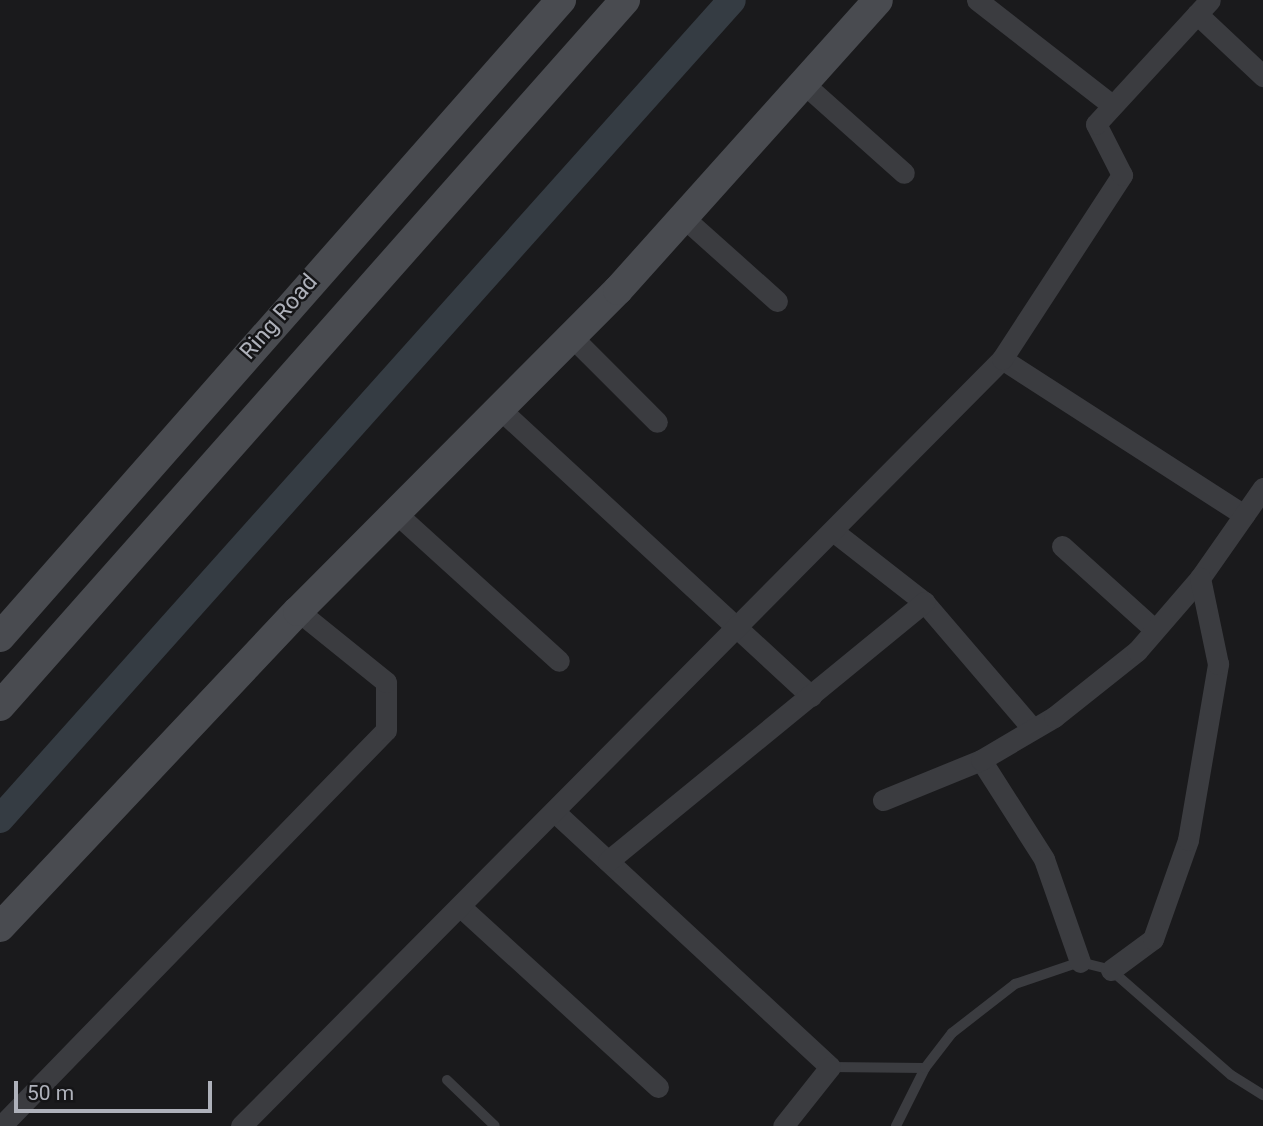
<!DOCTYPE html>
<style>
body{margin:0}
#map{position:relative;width:1263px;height:1126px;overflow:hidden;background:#1a1a1c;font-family:Roboto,sans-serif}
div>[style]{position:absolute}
.canal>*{height:28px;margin:-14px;padding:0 14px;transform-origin:14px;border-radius:14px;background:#353c43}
.lane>*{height:10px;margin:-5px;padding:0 5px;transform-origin:5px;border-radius:5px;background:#3b3c40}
.street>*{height:21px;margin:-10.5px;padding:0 10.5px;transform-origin:10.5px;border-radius:10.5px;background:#3b3c40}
.secondary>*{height:30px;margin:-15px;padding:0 15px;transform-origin:15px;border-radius:15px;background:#494b50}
span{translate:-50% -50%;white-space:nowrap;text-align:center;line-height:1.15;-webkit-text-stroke:5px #151517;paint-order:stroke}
.street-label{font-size:23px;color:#aeb1ba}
.scale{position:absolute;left:14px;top:1081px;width:198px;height:32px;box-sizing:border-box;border:4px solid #aeb1ba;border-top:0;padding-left:9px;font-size:21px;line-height:24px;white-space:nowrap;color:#aeb1ba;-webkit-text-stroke:5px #151517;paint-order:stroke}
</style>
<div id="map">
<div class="canal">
<i style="left:0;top:819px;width:1098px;rotate:-48.21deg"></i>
</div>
<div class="lane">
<i style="left:830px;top:1067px;width:95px;rotate:0.6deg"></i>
<i style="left:447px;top:1080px;width:66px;rotate:43.8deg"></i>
<i style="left:896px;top:1126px;width:65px;rotate:-63.4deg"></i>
<i style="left:925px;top:1068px;width:44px;rotate:-52.4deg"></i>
<i style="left:952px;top:1033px;width:80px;rotate:-37.9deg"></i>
<i style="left:1015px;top:984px;width:69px;rotate:-18.7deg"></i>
<i style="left:1080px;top:962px;width:32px;rotate:14deg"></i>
<i style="left:1111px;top:970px;width:159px;rotate:41.2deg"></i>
<i style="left:1231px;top:1075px;width:38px;rotate:32deg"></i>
</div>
<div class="street">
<i style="left:977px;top:0;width:171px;rotate:37.9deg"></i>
<i style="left:1197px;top:14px;width:91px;rotate:43.2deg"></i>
<i style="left:803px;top:83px;width:135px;rotate:41.7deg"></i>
<i style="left:683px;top:217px;width:126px;rotate:41.8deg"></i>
<i style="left:572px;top:337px;width:120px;rotate:45deg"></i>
<i style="left:1002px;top:359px;width:288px;rotate:32.8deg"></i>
<i style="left:501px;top:410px;width:422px;rotate:42.7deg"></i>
<i style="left:398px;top:515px;width:217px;rotate:42.2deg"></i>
<i style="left:833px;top:531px;width:115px;rotate:38deg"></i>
<i style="left:924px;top:602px;width:167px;rotate:49.4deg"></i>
<i style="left:1062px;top:546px;width:125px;rotate:42.1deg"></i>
<i style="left:981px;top:760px;width:117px;rotate:57.5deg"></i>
<i style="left:1044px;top:859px;width:109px;rotate:70.7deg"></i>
<i style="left:883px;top:800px;width:106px;rotate:-22.2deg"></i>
<i style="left:981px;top:760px;width:85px;rotate:-30.5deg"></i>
<i style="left:1054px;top:717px;width:106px;rotate:-38.5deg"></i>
<i style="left:1137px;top:651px;width:96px;rotate:-49.2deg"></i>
<i style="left:1200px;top:578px;width:110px;rotate:-55deg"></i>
<i style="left:557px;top:814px;width:372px;rotate:42.8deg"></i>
<i style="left:830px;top:1067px;width:75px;rotate:128.5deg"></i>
<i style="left:608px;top:861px;width:409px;rotate:-39.3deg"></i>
<i style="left:463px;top:909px;width:264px;rotate:42.4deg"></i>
<i style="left:1111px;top:970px;width:52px;rotate:-36.4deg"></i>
<i style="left:1153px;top:939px;width:105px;rotate:-70.5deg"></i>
<i style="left:1188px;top:840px;width:179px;rotate:-80.3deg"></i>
<i style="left:1218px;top:664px;width:88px;rotate:-101.8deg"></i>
<i style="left:1px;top:1126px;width:552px;rotate:-45.81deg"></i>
<i style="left:386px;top:730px;width:48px;rotate:-90deg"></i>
<i style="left:386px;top:682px;width:113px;rotate:-141.1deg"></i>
<i style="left:241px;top:1126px;width:1080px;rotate:-45.22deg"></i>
<i style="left:1002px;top:359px;width:220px;rotate:-56.9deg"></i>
<i style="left:1122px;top:175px;width:57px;rotate:-117deg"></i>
<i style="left:1096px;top:124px;width:168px;rotate:-47.4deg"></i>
</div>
<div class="secondary">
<i style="left:0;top:637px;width:849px;rotate:-48.63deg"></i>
<i style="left:0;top:706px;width:943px;rotate:-48.48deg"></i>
<i style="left:0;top:927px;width:434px;rotate:-46.7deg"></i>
<i style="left:298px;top:611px;width:453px;rotate:-45.1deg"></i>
<i style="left:618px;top:290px;width:389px;rotate:-48.1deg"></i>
</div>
<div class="street-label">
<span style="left:279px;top:317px;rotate:-49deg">Ring Road</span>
</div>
<div class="scale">50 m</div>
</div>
